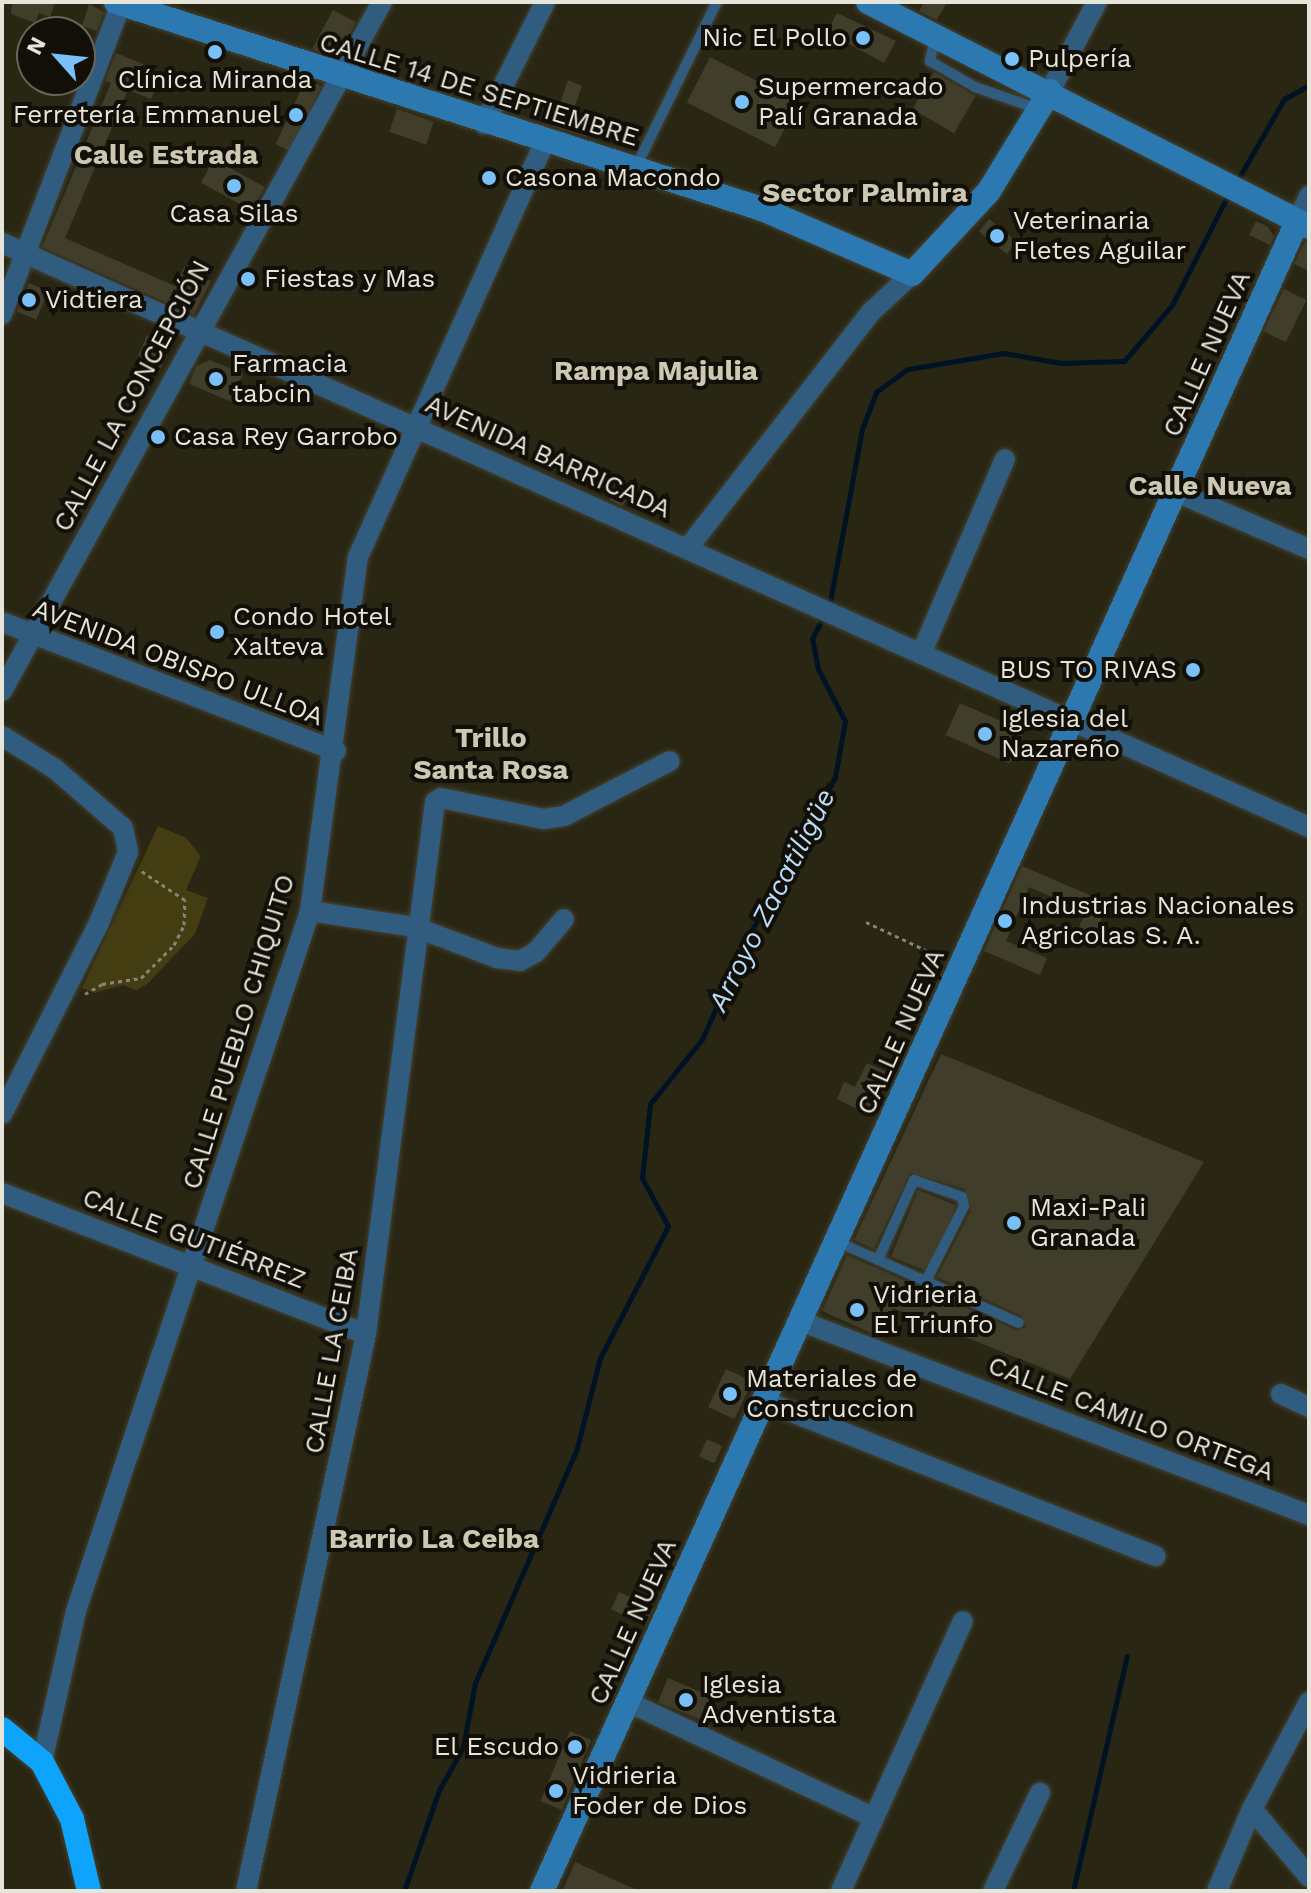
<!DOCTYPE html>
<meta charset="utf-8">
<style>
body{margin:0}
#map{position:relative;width:1311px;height:1893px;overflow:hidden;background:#2a2614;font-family:"Work Sans",sans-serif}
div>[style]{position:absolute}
.green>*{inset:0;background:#443d12}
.stream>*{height:5px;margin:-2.5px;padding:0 2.5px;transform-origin:2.5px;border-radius:2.5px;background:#001223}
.building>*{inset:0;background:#403d2a;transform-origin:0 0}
.path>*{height:3px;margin-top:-1.5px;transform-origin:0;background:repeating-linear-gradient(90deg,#888576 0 4px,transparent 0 8px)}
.roads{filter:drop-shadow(0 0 2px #444130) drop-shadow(0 0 2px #444130)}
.lane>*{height:10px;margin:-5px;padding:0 5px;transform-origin:5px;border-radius:5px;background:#2f5c7f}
.street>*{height:20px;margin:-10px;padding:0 10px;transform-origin:10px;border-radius:10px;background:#2f5c7f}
.secondary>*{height:24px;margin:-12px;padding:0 12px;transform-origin:12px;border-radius:12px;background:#2c79b2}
.highway>*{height:24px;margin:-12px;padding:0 12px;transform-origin:12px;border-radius:12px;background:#0fa4fc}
.dots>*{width:22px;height:22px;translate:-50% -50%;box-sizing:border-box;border:4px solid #110f07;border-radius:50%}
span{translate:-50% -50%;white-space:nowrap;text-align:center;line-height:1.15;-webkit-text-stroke:8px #110f07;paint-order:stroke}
.poi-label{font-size:26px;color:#e7e5d9}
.right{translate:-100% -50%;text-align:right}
.left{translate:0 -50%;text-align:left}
.street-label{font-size:26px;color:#e7e5d9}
.neighbourhood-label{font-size:28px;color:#ccc8b1;font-weight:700}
.water-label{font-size:28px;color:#b8dbf9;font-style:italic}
.frame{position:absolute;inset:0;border:4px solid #e7e5d9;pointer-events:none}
.north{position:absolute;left:16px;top:16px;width:80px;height:80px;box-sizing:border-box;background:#110f07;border:2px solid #67655b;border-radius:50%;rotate:297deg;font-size:22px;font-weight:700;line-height:32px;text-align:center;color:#e7e5d9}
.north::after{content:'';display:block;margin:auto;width:28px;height:36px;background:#79bff8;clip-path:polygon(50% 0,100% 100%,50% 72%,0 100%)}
</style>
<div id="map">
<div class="green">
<i style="clip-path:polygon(158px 826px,186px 838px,201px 856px,186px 890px,208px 898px,195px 934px,147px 984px,136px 990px,123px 985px,94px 993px,82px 988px)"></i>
</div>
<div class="stream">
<i style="left:1237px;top:181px;width:95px;rotate:-60.2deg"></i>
<i style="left:1284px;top:99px;width:29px;rotate:-29deg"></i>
<i style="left:829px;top:607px;width:181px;rotate:-79.5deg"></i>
<i style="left:862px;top:429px;width:40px;rotate:-69deg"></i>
<i style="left:876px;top:392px;width:39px;rotate:-36deg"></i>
<i style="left:908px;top:369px;width:97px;rotate:-9.5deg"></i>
<i style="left:1004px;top:353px;width:58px;rotate:10deg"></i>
<i style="left:1061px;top:363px;width:63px;rotate:-1.8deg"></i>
<i style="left:1124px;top:361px;width:74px;rotate:-49.4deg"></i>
<i style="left:1172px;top:305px;width:126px;rotate:-63deg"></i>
<i style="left:404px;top:1891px;width:107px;rotate:-70.9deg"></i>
<i style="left:439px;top:1790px;width:49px;rotate:-60.8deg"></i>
<i style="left:463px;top:1747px;width:65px;rotate:-79.4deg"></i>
<i style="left:475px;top:1683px;width:256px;rotate:-66.5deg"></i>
<i style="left:577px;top:1448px;width:93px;rotate:-75.7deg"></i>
<i style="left:600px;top:1358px;width:148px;rotate:-62.7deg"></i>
<i style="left:668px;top:1226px;width:55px;rotate:-118.4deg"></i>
<i style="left:642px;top:1178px;width:74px;rotate:-83.8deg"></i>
<i style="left:650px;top:1104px;width:83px;rotate:-51.3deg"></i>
<i style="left:702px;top:1039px;width:110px;rotate:-65.8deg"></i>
<i style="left:747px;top:939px;width:184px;rotate:-61.5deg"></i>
<i style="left:835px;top:777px;width:57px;rotate:-79.9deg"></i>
<i style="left:845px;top:721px;width:59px;rotate:-117.4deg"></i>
<i style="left:818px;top:669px;width:31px;rotate:-101deg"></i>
<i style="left:812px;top:639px;width:27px;rotate:-63deg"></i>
<i style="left:1073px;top:1891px;width:241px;rotate:-77.1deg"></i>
</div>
<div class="building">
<i style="clip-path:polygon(12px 2px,55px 2px,50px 17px,39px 13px,35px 23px,11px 14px)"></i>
<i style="clip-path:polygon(924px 2px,947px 2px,937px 20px,919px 11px)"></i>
<i style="clip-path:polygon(89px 4px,104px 12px,97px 31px,82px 26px)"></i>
<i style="left:333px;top:10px;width:26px;height:44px;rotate:28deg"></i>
<i style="clip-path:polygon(837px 13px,896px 41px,884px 63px,827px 32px)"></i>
<i style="clip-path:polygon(116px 53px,143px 64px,137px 77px,157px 85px,151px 99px,128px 90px,65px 238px,175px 286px,184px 267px,211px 281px,194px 315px,42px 247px,111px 83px,105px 81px)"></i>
<i style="left:710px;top:57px;width:99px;height:51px;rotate:27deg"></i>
<i style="left:934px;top:72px;width:48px;height:43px;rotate:30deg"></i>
<i style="left:306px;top:79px;width:17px;height:72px;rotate:25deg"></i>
<i style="clip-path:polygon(568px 80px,582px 86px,573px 111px,594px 118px,587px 137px,552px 126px)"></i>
<i style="left:397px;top:109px;width:39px;height:24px;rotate:19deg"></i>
<i style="left:214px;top:159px;width:58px;height:27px;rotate:29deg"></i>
<i style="left:989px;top:219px;width:36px;height:16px;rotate:39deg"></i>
<i style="clip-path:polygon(1256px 221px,1268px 227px,1274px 237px,1270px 245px,1249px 235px)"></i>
<i style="clip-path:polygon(1305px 241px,1309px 242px,1309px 271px,1294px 264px)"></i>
<i style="left:29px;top:283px;width:21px;height:31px;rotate:23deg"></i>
<i style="left:1284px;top:289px;width:25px;height:47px;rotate:26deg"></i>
<i style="clip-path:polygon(147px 335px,162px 342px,167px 356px,158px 374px,135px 363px)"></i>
<i style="clip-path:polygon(210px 360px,243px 374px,232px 402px,189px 384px,196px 366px)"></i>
<i style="left:619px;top:481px;width:15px;height:21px;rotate:28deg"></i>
<i style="left:960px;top:703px;width:70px;height:35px;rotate:24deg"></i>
<i style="clip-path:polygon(1022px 866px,1108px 903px,1094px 937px,1078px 929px,1086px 912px,1029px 887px,1006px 941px,1047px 958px,1040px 975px,984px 951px)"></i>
<i style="clip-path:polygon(941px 1054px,1204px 1162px,1070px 1379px,893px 1308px,880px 1337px,822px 1311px,847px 1255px,1016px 1330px,1026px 1327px,1022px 1316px,937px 1277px,971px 1210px,965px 1189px,910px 1173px,874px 1249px,854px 1240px)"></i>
<i style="clip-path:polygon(867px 1063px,893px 1075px,868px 1114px,837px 1099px,844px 1082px,855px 1087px)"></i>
<i style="left:918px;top:1190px;width:41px;height:72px;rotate:22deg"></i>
<i style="left:726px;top:1369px;width:29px;height:42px;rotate:25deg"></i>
<i style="left:707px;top:1439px;width:17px;height:19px;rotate:25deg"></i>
<i style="left:619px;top:1592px;width:38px;height:19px;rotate:25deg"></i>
<i style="left:668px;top:1678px;width:51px;height:26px;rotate:23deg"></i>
<i style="left:570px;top:1731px;width:23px;height:76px;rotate:23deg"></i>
<i style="clip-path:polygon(575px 1862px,639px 1891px,562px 1891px)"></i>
</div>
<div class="path">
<i style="left:866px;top:922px;width:85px;rotate:25.1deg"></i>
<i style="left:85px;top:994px;width:20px;rotate:-30deg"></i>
<i style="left:102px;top:984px;width:39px;rotate:-9deg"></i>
<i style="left:141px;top:978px;width:47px;rotate:-45deg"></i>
<i style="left:174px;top:945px;width:22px;rotate:-63deg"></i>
<i style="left:184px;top:925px;width:25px;rotate:-88deg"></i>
<i style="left:185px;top:900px;width:54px;rotate:-146.3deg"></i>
</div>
<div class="roads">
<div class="lane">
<i style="left:935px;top:37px;width:25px;rotate:102deg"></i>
<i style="left:930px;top:61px;width:52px;rotate:30deg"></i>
<i style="left:975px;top:87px;width:67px;rotate:19.2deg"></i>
<i style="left:636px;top:167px;width:184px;rotate:-63.9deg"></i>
<i style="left:838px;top:1242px;width:198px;rotate:24.1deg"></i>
<i style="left:878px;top:1260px;width:88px;rotate:-65.8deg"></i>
<i style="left:914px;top:1180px;width:51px;rotate:19.5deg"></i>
<i style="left:962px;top:1197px;width:9px;rotate:77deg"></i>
<i style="left:964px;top:1206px;width:84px;rotate:116.9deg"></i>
</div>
<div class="street">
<i style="left:1050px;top:91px;width:101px;rotate:-62.2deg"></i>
<i style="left:484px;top:124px;width:136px;rotate:-63.4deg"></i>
<i style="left:1297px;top:222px;width:29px;rotate:-65deg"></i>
<i style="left:2px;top:243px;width:1432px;rotate:24.08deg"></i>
<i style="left:2px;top:314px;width:334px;rotate:-69deg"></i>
<i style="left:1176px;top:492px;width:145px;rotate:23.2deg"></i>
<i style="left:688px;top:548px;width:299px;rotate:-52.2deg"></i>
<i style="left:871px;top:312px;width:56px;rotate:-42.8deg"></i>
<i style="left:2px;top:622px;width:358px;rotate:21.1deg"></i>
<i style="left:921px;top:654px;width:212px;rotate:-66.7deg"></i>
<i style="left:2px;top:691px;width:787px;rotate:-61.12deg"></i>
<i style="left:2px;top:736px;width:62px;rotate:31.9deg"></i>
<i style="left:55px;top:769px;width:90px;rotate:40.9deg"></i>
<i style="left:123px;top:828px;width:25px;rotate:78deg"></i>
<i style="left:128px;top:852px;width:79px;rotate:112.3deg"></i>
<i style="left:98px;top:925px;width:212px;rotate:116.9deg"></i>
<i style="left:310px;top:911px;width:106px;rotate:8.7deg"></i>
<i style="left:415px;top:927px;width:88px;rotate:20.7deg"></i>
<i style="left:497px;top:958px;width:23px;rotate:7deg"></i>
<i style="left:520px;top:961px;width:18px;rotate:-29deg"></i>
<i style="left:536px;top:952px;width:43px;rotate:-49.7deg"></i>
<i style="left:2px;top:1193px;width:390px;rotate:21.2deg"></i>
<i style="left:800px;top:1321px;width:545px;rotate:20.86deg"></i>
<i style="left:1281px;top:1394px;width:31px;rotate:25deg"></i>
<i style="left:764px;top:1401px;width:421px;rotate:21.6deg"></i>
<i style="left:628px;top:1702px;width:272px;rotate:25.2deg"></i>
<i style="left:42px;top:1762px;width:155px;rotate:-77.3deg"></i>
<i style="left:76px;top:1611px;width:738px;rotate:-71.52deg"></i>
<i style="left:310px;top:911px;width:357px;rotate:-82.3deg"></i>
<i style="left:358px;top:557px;width:454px;rotate:-65.8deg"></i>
<i style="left:1252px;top:1809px;width:89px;rotate:50deg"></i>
<i style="left:246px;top:1891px;width:570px;rotate:-77.84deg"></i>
<i style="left:366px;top:1334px;width:536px;rotate:-82.61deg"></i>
<i style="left:435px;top:802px;width:7px;rotate:-34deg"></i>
<i style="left:441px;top:798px;width:104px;rotate:11.6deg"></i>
<i style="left:543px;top:819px;width:21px;rotate:-8deg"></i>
<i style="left:564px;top:816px;width:119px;rotate:-27.4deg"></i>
<i style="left:841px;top:1891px;width:296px;rotate:-65.7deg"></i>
<i style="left:993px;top:1891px;width:109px;rotate:-64.4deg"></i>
<i style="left:1217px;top:1891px;width:89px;rotate:-66.9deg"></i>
<i style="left:1252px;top:1809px;width:121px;rotate:-62deg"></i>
</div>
<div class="secondary">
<i style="left:116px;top:2px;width:678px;rotate:17.77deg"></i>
<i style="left:762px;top:209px;width:163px;rotate:23.4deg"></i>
<i style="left:912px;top:274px;width:113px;rotate:-47.1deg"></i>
<i style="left:989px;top:191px;width:117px;rotate:-58.6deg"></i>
<i style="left:868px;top:2px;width:495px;rotate:27deg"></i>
<i style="left:542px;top:1891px;width:1832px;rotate:-65.66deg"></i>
</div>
<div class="highway">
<i style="left:2px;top:1729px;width:52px;rotate:39.5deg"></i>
<i style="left:42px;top:1762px;width:64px;rotate:62.2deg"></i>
<i style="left:72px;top:1819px;width:74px;rotate:76.7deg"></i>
</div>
</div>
<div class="dots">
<i style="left:863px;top:38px;background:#79bff8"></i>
<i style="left:215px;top:52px;background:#79bff8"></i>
<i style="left:1012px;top:59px;background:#79bff8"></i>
<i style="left:742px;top:102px;background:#79bff8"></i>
<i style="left:296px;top:115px;background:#79bff8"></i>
<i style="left:489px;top:178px;background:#79bff8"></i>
<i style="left:234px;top:186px;background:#79bff8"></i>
<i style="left:997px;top:236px;background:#79bff8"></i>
<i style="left:248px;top:279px;background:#79bff8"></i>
<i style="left:29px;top:300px;background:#79bff8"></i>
<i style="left:216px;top:379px;background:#79bff8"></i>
<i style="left:158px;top:437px;background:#79bff8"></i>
<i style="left:217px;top:632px;background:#79bff8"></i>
<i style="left:1193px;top:670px;background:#79bff8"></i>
<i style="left:985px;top:734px;background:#79bff8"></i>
<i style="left:1005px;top:921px;background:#79bff8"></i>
<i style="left:1014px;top:1223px;background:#79bff8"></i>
<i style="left:857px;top:1310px;background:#79bff8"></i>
<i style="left:730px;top:1394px;background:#79bff8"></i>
<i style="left:686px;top:1700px;background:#79bff8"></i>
<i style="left:575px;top:1747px;background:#79bff8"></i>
<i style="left:556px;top:1791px;background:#79bff8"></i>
</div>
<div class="poi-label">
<span class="right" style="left:847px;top:38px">Nic El Pollo</span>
<span class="left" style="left:1028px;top:59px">Pulpería</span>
<span style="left:215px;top:80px">Clínica Miranda</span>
<span class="left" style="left:758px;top:102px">Supermercado<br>Palí Granada</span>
<span class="right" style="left:280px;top:115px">Ferretería Emmanuel</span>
<span class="left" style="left:505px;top:178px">Casona Macondo</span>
<span style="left:234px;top:214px">Casa Silas</span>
<span class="left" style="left:1013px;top:236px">Veterinaria<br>Fletes Aguilar</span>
<span class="left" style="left:264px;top:279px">Fiestas y Mas</span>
<span class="left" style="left:45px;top:300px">Vidtiera</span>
<span class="left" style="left:232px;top:379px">Farmacia<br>tabcin</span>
<span class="left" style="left:174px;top:437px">Casa Rey Garrobo</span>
<span class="left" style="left:233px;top:632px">Condo Hotel<br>Xalteva</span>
<span class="right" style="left:1177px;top:670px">BUS TO RIVAS</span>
<span class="left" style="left:1001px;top:734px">Iglesia del<br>Nazareño</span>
<span class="left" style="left:1021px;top:921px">Industrias Nacionales<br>Agricolas S. A.</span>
<span class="left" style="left:1030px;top:1223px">Maxi-Pali<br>Granada</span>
<span class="left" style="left:873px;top:1310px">Vidrieria<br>El Triunfo</span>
<span class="left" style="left:746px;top:1394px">Materiales de<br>Construccion</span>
<span class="left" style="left:702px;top:1700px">Iglesia<br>Adventista</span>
<span class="right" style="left:559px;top:1747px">El Escudo</span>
<span class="left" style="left:572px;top:1791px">Vidrieria<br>Foder de Dios</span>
</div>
<div class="street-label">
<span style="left:479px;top:90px;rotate:17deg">CALLE 14 DE SEPTIEMBRE</span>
<span style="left:1207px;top:354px;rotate:-66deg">CALLE NUEVA</span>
<span style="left:132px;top:396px;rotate:-62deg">CALLE LA CONCEPCIÓN</span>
<span style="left:548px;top:457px;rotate:24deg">AVENIDA BARRICADA</span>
<span style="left:178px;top:663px;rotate:21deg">AVENIDA OBISPO ULLOA</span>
<span style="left:239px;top:1032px;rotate:-73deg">CALLE PUEBLO CHIQUITO</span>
<span style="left:901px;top:1032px;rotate:-66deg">CALLE NUEVA</span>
<span style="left:194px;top:1239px;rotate:21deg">CALLE GUTIÉRREZ</span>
<span style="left:332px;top:1351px;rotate:-80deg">CALLE LA CEIBA</span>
<span style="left:1131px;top:1419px;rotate:21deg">CALLE CAMILO ORTEGA</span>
<span style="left:633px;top:1622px;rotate:-66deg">CALLE NUEVA</span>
</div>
<div class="neighbourhood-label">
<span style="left:166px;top:155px">Calle Estrada</span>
<span style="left:865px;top:193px">Sector Palmira</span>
<span style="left:656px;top:371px">Rampa Majulia</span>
<span style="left:1210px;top:486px">Calle Nueva</span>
<span style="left:491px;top:754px">Trillo<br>Santa Rosa</span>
<span style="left:434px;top:1539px">Barrio La Ceiba</span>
</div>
<div class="water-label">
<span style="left:772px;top:900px;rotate:-63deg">Arroyo Zacatiligüe</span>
</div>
<div class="frame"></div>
<div class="north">N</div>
</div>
